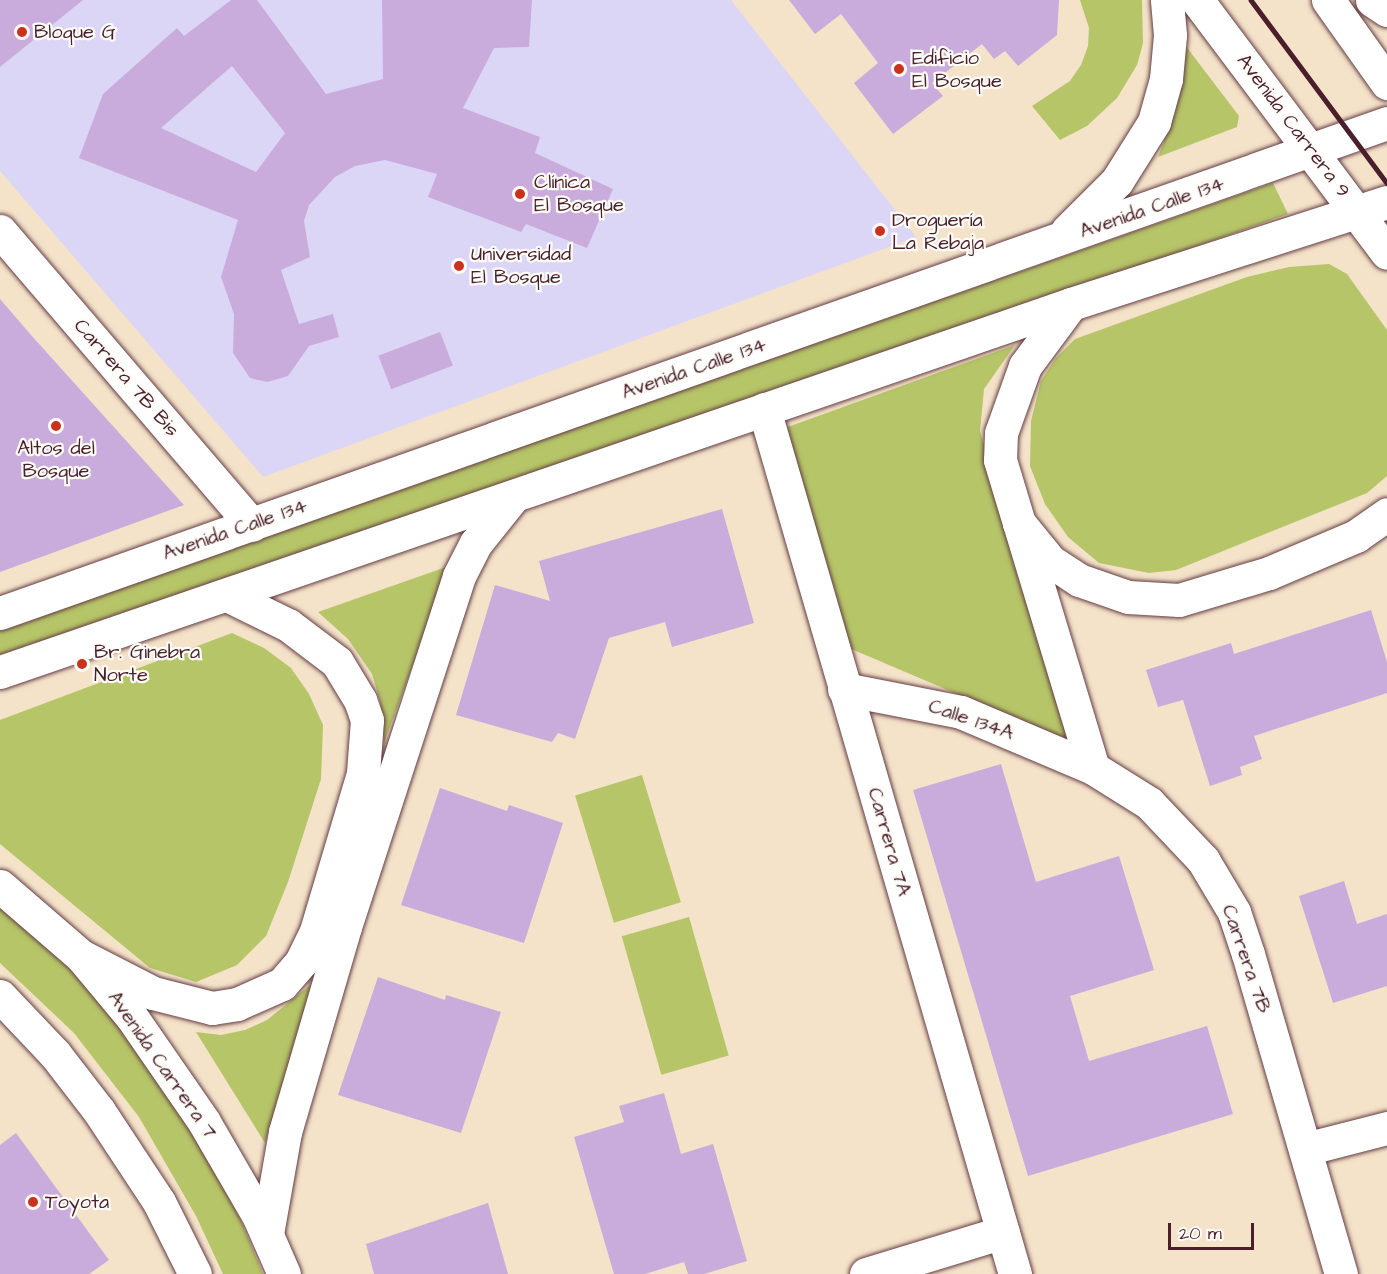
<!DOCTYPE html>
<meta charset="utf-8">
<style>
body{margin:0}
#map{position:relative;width:1387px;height:1274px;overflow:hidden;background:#f4e2c9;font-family:"Architects Daughter",sans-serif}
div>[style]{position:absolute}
.built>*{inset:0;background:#dcd6f6}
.green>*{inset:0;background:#b6c568;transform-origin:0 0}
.building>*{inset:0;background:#c9acdc;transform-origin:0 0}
.roads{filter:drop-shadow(0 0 2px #643c43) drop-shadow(0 0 2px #643c43)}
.minor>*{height:33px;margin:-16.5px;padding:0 16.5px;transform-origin:16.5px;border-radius:16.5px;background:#fff}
.major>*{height:33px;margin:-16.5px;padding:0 16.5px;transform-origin:16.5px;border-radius:16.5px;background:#fff}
.rail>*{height:4.5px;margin:-2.25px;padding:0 2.25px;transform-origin:2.25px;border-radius:2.25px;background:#4a1f2b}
.dots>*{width:16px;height:16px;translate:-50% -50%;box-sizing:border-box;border:3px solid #fdfcf7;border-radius:50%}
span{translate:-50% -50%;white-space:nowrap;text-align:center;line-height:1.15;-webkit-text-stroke:4.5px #fdfcf7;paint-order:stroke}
.poi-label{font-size:20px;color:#4a1f2b}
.left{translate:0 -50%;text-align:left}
.street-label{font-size:20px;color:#4a1f2b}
.scale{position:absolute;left:1168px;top:1223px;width:86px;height:27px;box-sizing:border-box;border:3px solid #4a1f2b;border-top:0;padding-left:8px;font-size:18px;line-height:21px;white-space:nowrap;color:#4a1f2b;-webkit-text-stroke:4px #fdfcf7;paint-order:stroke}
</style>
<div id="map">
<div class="built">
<i style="clip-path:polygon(0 0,731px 0,916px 237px,263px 477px,0 171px)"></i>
</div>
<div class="green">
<i style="clip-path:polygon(1080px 0,1142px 0,1143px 43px,1137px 65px,1117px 98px,1087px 126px,1060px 140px,1032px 106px,1070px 81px,1081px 65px,1088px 46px,1089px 28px)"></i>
<i style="clip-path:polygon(1185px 45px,1239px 116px,1237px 127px,1158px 157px,1175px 113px)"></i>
<i style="clip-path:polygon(1273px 183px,1288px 214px,446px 511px,0 657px,0 629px)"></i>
<i style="clip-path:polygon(1329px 264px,1347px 274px,1387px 330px,1387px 476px,1367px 493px,1176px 570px,1149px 573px,1099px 563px,1068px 537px,1045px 504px,1030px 466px,1031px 421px,1041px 381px,1056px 358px,1075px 339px,1247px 277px,1289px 267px)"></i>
<i style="clip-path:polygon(1015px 345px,984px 389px,980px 431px,1070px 742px,849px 648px,785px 428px)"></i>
<i style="clip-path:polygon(449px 566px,384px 743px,380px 701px,372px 674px,348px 639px,318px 612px)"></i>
<i style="clip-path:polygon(232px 633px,264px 648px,291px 668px,309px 694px,323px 725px,321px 779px,288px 882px,266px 936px,237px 965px,196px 982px,150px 968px,0 844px,0 720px)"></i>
<i style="left:642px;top:775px;width:133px;height:70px;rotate:73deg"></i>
<i style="clip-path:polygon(0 907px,63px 962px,121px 1025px,186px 1117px,239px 1216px,263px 1274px,223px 1274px,196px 1216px,139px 1117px,74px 1033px,0 963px)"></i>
<i style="left:689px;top:917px;width:144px;height:70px;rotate:74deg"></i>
<i style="clip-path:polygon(314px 982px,265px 1143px,196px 1032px,221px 1035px,245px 1030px,267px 1020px)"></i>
</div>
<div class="building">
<i style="clip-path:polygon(0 0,83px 0,0 67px)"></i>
<i style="clip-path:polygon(evenodd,231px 0,257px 0,326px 94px,383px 79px,382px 0,532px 0,529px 47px,494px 48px,463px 108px,540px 137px,535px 153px,613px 189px,587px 248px,526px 224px,521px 232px,428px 197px,437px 174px,385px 160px,355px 166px,335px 177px,309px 205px,304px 221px,310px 257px,281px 270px,299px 324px,333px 314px,339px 337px,309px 346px,288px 376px,267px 382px,250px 378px,233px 353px,234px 314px,221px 277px,238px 220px,79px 158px,103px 94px,177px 28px,184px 36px,231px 0,232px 66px,285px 133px,256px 172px,161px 128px,232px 66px)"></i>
<i style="clip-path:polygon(789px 0,1059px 0,1057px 35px,1018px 66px,1005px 51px,994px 59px,982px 44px,932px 83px,943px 96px,893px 134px,854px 83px,878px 63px,841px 14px,815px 34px)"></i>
<i style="clip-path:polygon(0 299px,31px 335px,184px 505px,0 572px)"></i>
<i style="left:440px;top:332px;width:36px;height:66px;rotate:69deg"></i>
<i style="clip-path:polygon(722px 509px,754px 623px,672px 647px,665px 622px,609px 638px,575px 739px,558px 733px,552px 742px,456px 715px,495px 585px,550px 601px,539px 561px)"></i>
<i style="clip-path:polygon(1371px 610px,1387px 662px,1387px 693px,1254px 736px,1262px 759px,1240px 767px,1242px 775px,1210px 786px,1183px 700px,1158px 707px,1146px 670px,1231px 643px,1234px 654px)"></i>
<i style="clip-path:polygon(1001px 764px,1036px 882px,1119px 856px,1154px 970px,1070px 996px,1089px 1061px,1207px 1026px,1233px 1114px,1028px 1176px,913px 790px)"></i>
<i style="clip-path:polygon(440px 788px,507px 811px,509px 805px,563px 823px,524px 943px,401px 905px)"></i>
<i style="clip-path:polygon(1344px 881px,1357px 924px,1387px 914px,1387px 986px,1333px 1003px,1299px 896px)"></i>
<i style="clip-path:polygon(378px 977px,445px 1000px,446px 995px,501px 1012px,461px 1133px,338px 1095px)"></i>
<i style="clip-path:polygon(664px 1093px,681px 1154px,713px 1144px,747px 1261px,704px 1274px,688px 1274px,684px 1262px,645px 1274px,614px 1274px,574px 1137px,624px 1122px,619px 1106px)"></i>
<i style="clip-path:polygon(16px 1133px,109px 1260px,89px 1274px,0 1274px,0 1145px)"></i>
<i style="clip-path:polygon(488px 1203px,508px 1274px,374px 1274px,366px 1244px)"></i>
</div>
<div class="roads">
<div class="minor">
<i style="left:0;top:231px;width:387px;rotate:49.4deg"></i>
<i style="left:764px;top:409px;width:901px;rotate:73.82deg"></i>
<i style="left:1019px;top:523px;width:256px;rotate:73.2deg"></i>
<i style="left:844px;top:689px;width:119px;rotate:11.1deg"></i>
<i style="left:961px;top:712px;width:143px;rotate:23deg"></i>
<i style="left:1093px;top:768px;width:66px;rotate:32deg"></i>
<i style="left:1149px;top:803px;width:79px;rotate:46.5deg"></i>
<i style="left:1203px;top:860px;width:61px;rotate:59.2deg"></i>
<i style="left:1234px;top:912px;width:44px;rotate:71.6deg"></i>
<i style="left:1248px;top:954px;width:333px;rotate:73.8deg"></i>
<i style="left:1305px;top:1149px;width:85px;rotate:-14.4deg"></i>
<i style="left:866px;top:1274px;width:143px;rotate:-17deg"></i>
</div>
<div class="major">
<i style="left:1197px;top:0;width:316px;rotate:53.1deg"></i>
<i style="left:1328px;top:0;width:102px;rotate:54.6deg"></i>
<i style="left:1372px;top:0;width:18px;rotate:34deg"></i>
<i style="left:1067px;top:231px;width:71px;rotate:-45deg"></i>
<i style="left:1117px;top:181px;width:70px;rotate:-57.9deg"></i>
<i style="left:1154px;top:122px;width:45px;rotate:-74.4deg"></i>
<i style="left:1166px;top:79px;width:44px;rotate:-84.8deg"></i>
<i style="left:1170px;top:35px;width:35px;rotate:-95deg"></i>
<i style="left:1071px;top:304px;width:77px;rotate:126.6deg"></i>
<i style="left:1025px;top:366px;width:71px;rotate:109.7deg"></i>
<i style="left:1001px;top:433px;width:27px;rotate:92deg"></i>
<i style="left:1000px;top:460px;width:66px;rotate:73.2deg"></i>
<i style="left:1019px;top:523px;width:49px;rotate:50.8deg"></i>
<i style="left:1050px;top:561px;width:35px;rotate:33deg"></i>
<i style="left:1079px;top:580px;width:52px;rotate:19.1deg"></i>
<i style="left:1128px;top:597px;width:51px;rotate:3.4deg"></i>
<i style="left:1179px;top:600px;width:94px;rotate:-16.7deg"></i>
<i style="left:1269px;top:573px;width:95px;rotate:-23deg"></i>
<i style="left:1356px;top:536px;width:38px;rotate:-35deg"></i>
<i style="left:0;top:613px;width:1471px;rotate:-19.46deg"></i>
<i style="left:0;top:672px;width:1132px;rotate:-18.96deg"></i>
<i style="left:1071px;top:304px;width:332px;rotate:-17.9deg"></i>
<i style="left:0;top:886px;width:107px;rotate:40.8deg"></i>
<i style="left:81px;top:956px;width:78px;rotate:50.2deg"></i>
<i style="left:131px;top:1016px;width:129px;rotate:55.4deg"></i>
<i style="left:204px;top:1122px;width:110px;rotate:59.9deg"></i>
<i style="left:259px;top:1217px;width:62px;rotate:66.3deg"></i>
<i style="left:81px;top:956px;width:81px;rotate:27.2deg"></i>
<i style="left:153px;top:993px;width:61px;rotate:14.3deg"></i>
<i style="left:212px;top:1008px;width:25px;rotate:-9deg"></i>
<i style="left:237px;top:1004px;width:49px;rotate:-24deg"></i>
<i style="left:282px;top:984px;width:29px;rotate:-49deg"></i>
<i style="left:301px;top:962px;width:34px;rotate:-64deg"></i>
<i style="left:316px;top:931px;width:165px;rotate:-73.4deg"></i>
<i style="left:363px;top:773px;width:53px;rotate:-85.7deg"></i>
<i style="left:367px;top:720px;width:21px;rotate:-109deg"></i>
<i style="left:360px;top:700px;width:44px;rotate:-121.2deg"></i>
<i style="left:337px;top:662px;width:61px;rotate:-142.9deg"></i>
<i style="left:288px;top:625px;width:68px;rotate:-153.8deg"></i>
<i style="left:0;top:996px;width:80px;rotate:46.5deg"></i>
<i style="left:55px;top:1054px;width:72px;rotate:52.3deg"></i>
<i style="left:99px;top:1111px;width:109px;rotate:56.6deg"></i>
<i style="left:159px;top:1202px;width:80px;rotate:63.4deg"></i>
<i style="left:267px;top:1234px;width:104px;rotate:-80deg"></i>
<i style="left:285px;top:1132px;width:214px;rotate:-73.7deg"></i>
<i style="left:345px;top:927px;width:369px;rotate:-72deg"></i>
<i style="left:459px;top:576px;width:37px;rotate:-63deg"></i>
<i style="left:476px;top:543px;width:58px;rotate:-51.3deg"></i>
</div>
</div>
<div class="rail">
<i style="left:1251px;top:0;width:228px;rotate:53.4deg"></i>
</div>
<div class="dots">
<i style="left:22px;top:32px;background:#c8321e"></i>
<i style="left:899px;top:69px;background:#c8321e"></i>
<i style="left:520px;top:194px;background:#c8321e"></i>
<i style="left:880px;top:231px;background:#c8321e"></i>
<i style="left:459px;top:266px;background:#c8321e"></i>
<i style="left:56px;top:426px;background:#c8321e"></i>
<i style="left:82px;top:664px;background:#c8321e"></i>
<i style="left:33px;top:1202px;background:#c8321e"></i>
</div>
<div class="poi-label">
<span class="left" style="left:34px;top:32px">Bloque G</span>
<span class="left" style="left:912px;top:70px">Edificio<br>El Bosque</span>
<span class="left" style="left:534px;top:194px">Clínica<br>El Bosque</span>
<span class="left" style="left:892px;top:232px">Droguería<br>La Rebaja</span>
<span class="left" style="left:471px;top:266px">Universidad<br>El Bosque</span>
<span style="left:56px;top:460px">Altos del<br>Bosque</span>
<span class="left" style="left:94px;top:664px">Br. Ginebra<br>Norte</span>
<span class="left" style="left:45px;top:1202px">Toyota</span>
</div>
<div class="street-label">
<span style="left:1293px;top:126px;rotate:53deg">Avenida Carrera 9</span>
<span style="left:1152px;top:208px;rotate:-19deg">Avenida Calle 134</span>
<span style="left:694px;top:369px;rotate:-19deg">Avenida Calle 134</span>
<span style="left:126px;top:378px;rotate:49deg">Carrera 7B Bis</span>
<span style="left:235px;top:530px;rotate:-19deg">Avenida Calle 134</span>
<span style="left:971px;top:720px;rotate:19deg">Calle 134A</span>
<span style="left:889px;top:842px;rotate:74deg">Carrera 7A</span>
<span style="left:1246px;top:959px;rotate:71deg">Carrera 7B</span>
<span style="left:162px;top:1065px;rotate:55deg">Avenida Carrera 7</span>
</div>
<div class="scale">20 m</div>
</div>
